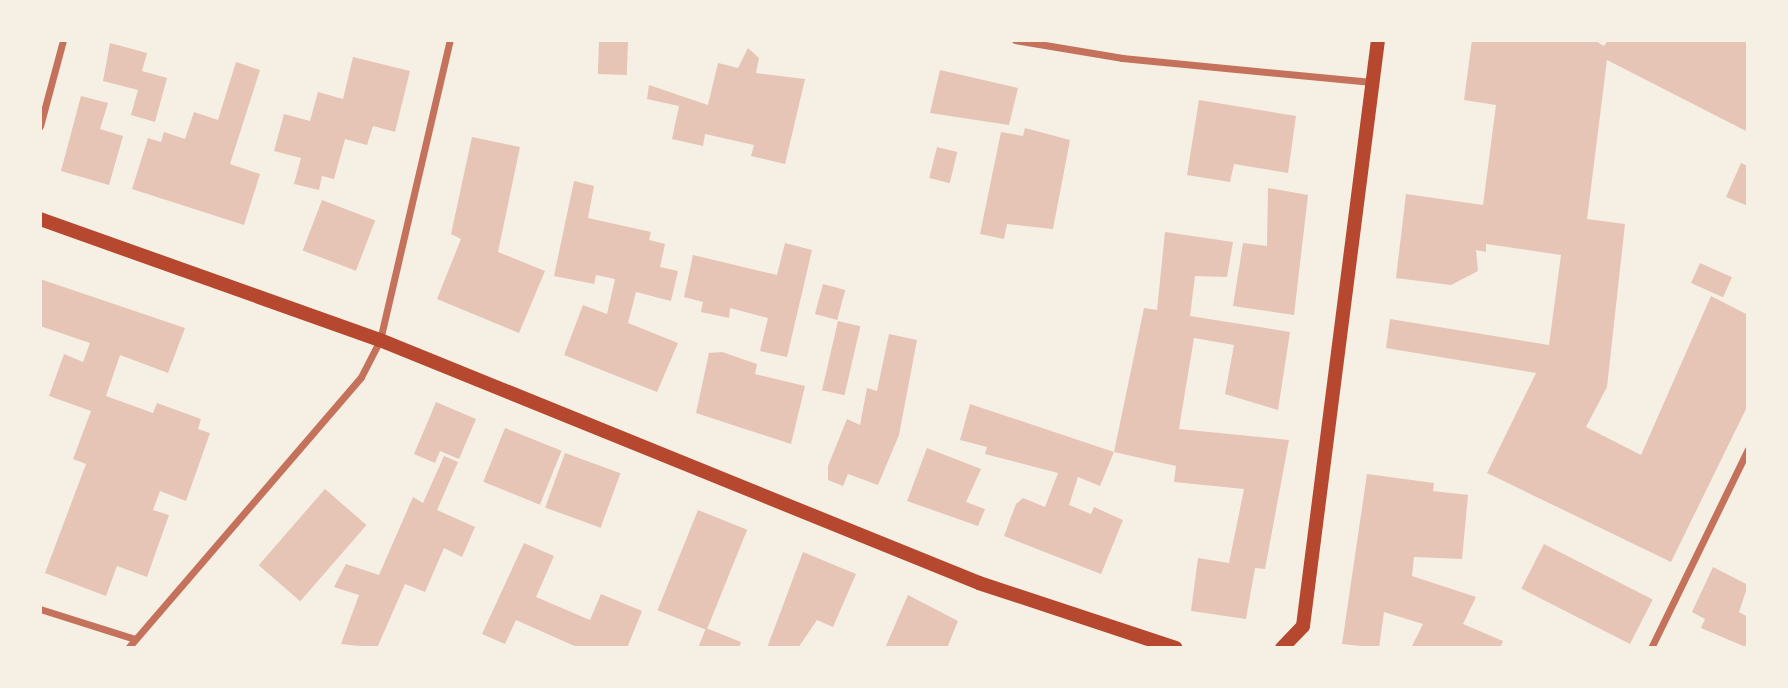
<!DOCTYPE html>
<style>
body{margin:0}
#map{position:relative;width:1788px;height:688px;overflow:hidden;background:#f6efe4;font-family:Manrope,sans-serif}
div>[style]{position:absolute}
.building>*{inset:0;background:#e6c5b7;transform-origin:0 0}
.minor>*{height:7px;margin:-3.5px;padding:0 3.5px;transform-origin:3.5px;border-radius:3.5px;background:#c5725c}
.secondary>*{height:14px;margin:-7px;padding:0 7px;transform-origin:7px;border-radius:7px;background:#b5482f}
span{translate:-50% -50%;white-space:nowrap;text-align:center;line-height:1.15;-webkit-text-stroke:6px #f6efe4;paint-order:stroke}
.frame{position:absolute;inset:0;border:42px solid #f6efe4;pointer-events:none}
</style>
<div id="map">
<div class="building">
<i style="left:599px;top:40px;width:29px;height:34px;rotate:2deg"></i>
<i style="clip-path:polygon(1472px 40px,1594px 40px,1604px 46px,1608px 40px,1748px 40px,1748px 132px,1607px 60px,1587px 219px,1625px 224px,1607px 387px,1586px 427px,1641px 455px,1711px 296px,1748px 315px,1748px 405px,1671px 562px,1487px 473px,1536px 373px,1386px 348px,1390px 319px,1549px 345px,1561px 255px,1486px 244px,1486px 252px,1476px 250px,1478px 271px,1451px 285px,1396px 278px,1406px 194px,1483px 205px,1496px 105px,1464px 100px)"></i>
<i style="clip-path:polygon(110px 43px,147px 53px,142px 71px,167px 78px,155px 122px,131px 115px,138px 90px,103px 81px)"></i>
<i style="clip-path:polygon(748px 48px,759px 58px,756px 73px,805px 79px,785px 164px,751px 156px,754px 145px,705px 134px,703px 146px,672px 139px,679px 106px,647px 99px,649px 85px,708px 105px,718px 63px,738px 68px)"></i>
<i style="clip-path:polygon(353px 57px,410px 71px,395px 132px,373px 126px,367px 145px,345px 139px,334px 179px,322px 176px,319px 190px,294px 184px,301px 158px,274px 151px,284px 114px,310px 121px,318px 92px,343px 99px)"></i>
<i style="clip-path:polygon(236px 62px,260px 70px,230px 164px,260px 174px,244px 225px,132px 189px,148px 138px,161px 142px,164px 132px,185px 139px,194px 112px,218px 120px)"></i>
<i style="clip-path:polygon(940px 70px,1018px 88px,1009px 125px,930px 113px)"></i>
<i style="clip-path:polygon(81px 96px,108px 103px,100px 129px,123px 136px,109px 185px,61px 171px)"></i>
<i style="clip-path:polygon(1199px 100px,1296px 116px,1288px 173px,1234px 164px,1230px 182px,1187px 175px)"></i>
<i style="clip-path:polygon(1025px 128px,1070px 140px,1053px 229px,1007px 224px,1004px 239px,980px 234px,1001px 132px,1023px 136px)"></i>
<i style="clip-path:polygon(472px 137px,520px 147px,498px 252px,545px 271px,519px 333px,437px 299px,461px 239px,451px 234px)"></i>
<i style="left:937px;top:147px;width:21px;height:32px;rotate:14deg"></i>
<i style="clip-path:polygon(1741px 163px,1748px 166px,1748px 206px,1726px 197px)"></i>
<i style="clip-path:polygon(574px 181px,594px 186px,588px 218px,651px 232px,649px 240px,665px 244px,660px 267px,678px 271px,671px 301px,636px 292px,628px 323px,678px 343px,657px 392px,564px 355px,583px 305px,607px 314px,615px 279px,596px 275px,594px 284px,554px 276px)"></i>
<i style="clip-path:polygon(1268px 188px,1308px 195px,1294px 315px,1233px 306px,1243px 243px,1267px 246px)"></i>
<i style="left:322px;top:200px;width:57px;height:54px;rotate:21deg"></i>
<i style="clip-path:polygon(1165px 232px,1233px 242px,1227px 277px,1195px 276px,1190px 316px,1290px 332px,1278px 410px,1225px 394px,1234px 345px,1194px 338px,1182px 410px,1179px 429px,1289px 440px,1265px 569px,1255px 568px,1246px 619px,1191px 611px,1198px 558px,1229px 563px,1244px 489px,1174px 482px,1176px 466px,1114px 452px,1100px 486px,1078px 477px,1069px 505px,1091px 514px,1094px 507px,1123px 520px,1101px 574px,1004px 536px,1016px 504px,1023px 498px,1045px 507px,1058px 473px,985px 454px,987px 447px,960px 440px,970px 404px,1114px 452px,1144px 308px,1157px 310px)"></i>
<i style="clip-path:polygon(785px 243px,812px 250px,787px 357px,760px 351px,768px 318px,730px 308px,729px 318px,701px 312px,703px 302px,684px 297px,693px 255px,777px 275px)"></i>
<i style="left:1700px;top:263px;width:35px;height:22px;rotate:24deg"></i>
<i style="clip-path:polygon(40px 279px,185px 328px,168px 373px,120px 355px,106px 396px,153px 413px,157px 403px,201px 419px,198px 429px,210px 433px,186px 501px,160px 491px,153px 510px,169px 515px,147px 577px,117px 566px,106px 596px,45px 573px,86px 464px,73px 459px,91px 411px,49px 396px,64px 354px,83px 362px,90px 343px,40px 326px)"></i>
<i style="left:823px;top:284px;width:23px;height:31px;rotate:15deg"></i>
<i style="left:838px;top:321px;width:23px;height:71px;rotate:13deg"></i>
<i style="clip-path:polygon(889px 334px,917px 340px,899px 435px,878px 485px,848px 474px,843px 486px,828px 480px,828px 466px,847px 419px,860px 425px,867px 388px,877px 391px)"></i>
<i style="clip-path:polygon(722px 352px,757px 364px,755px 374px,805px 386px,791px 444px,696px 413px,709px 353px)"></i>
<i style="clip-path:polygon(436px 402px,476px 419px,459px 459px,440px 451px,435px 463px,414px 454px)"></i>
<i style="left:505px;top:428px;width:61px;height:58px;rotate:22deg"></i>
<i style="clip-path:polygon(927px 448px,981px 469px,966px 502px,985px 509px,978px 526px,907px 501px)"></i>
<i style="left:565px;top:453px;width:59px;height:58px;rotate:20deg"></i>
<i style="clip-path:polygon(444px 456px,458px 462px,437px 510px,475px 527px,462px 557px,444px 548px,425px 592px,405px 584px,377px 648px,341px 644px,359px 595px,334px 587px,346px 564px,379px 575px,413px 497px,423px 503px)"></i>
<i style="clip-path:polygon(1367px 474px,1434px 483px,1433px 491px,1468px 495px,1462px 559px,1414px 557px,1412px 576px,1476px 597px,1463px 624px,1503px 641px,1500px 648px,1411px 648px,1423px 624px,1384px 612px,1379px 648px,1342px 644px)"></i>
<i style="left:325px;top:489px;width:55px;height:101px;rotate:41deg"></i>
<i style="left:698px;top:510px;width:53px;height:108px;rotate:22deg"></i>
<i style="clip-path:polygon(524px 543px,554px 556px,536px 597px,590px 620px,601px 594px,642px 611px,627px 648px,579px 648px,516px 620px,505px 644px,482px 634px)"></i>
<i style="left:1544px;top:544px;width:122px;height:50px;rotate:27deg"></i>
<i style="clip-path:polygon(803px 552px,856px 574px,833px 627px,817px 620px,798px 648px,767px 648px)"></i>
<i style="clip-path:polygon(1713px 567px,1748px 585px,1739px 612px,1748px 617px,1748px 648px,1701px 628px,1705px 619px,1692px 612px)"></i>
<i style="clip-path:polygon(908px 595px,958px 621px,947px 648px,885px 648px)"></i>
<i style="clip-path:polygon(706px 628px,741px 642px,739px 648px,698px 648px)"></i>
</div>
<div class="minor">
<i style="left:1015px;top:40px;width:109px;rotate:9.5deg"></i>
<i style="left:1122px;top:58px;width:251px;rotate:5.5deg"></i>
<i style="left:40px;top:126px;width:89px;rotate:-75deg"></i>
<i style="left:40px;top:609px;width:100px;rotate:17.5deg"></i>
<i style="left:128px;top:648px;width:357px;rotate:-49.3deg"></i>
<i style="left:361px;top:377px;width:42px;rotate:-62.8deg"></i>
<i style="left:380px;top:340px;width:308px;rotate:-76.9deg"></i>
<i style="left:1651px;top:648px;width:221px;rotate:-64deg"></i>
</div>
<div class="secondary">
<i style="left:40px;top:219px;width:361px;rotate:19.6deg"></i>
<i style="left:380px;top:340px;width:646px;rotate:22.08deg"></i>
<i style="left:979px;top:583px;width:207px;rotate:18.3deg"></i>
<i style="left:1282px;top:648px;width:30px;rotate:-46deg"></i>
<i style="left:1303px;top:626px;width:591px;rotate:-82.71deg"></i>
</div>
<div class="frame"></div>
</div>
